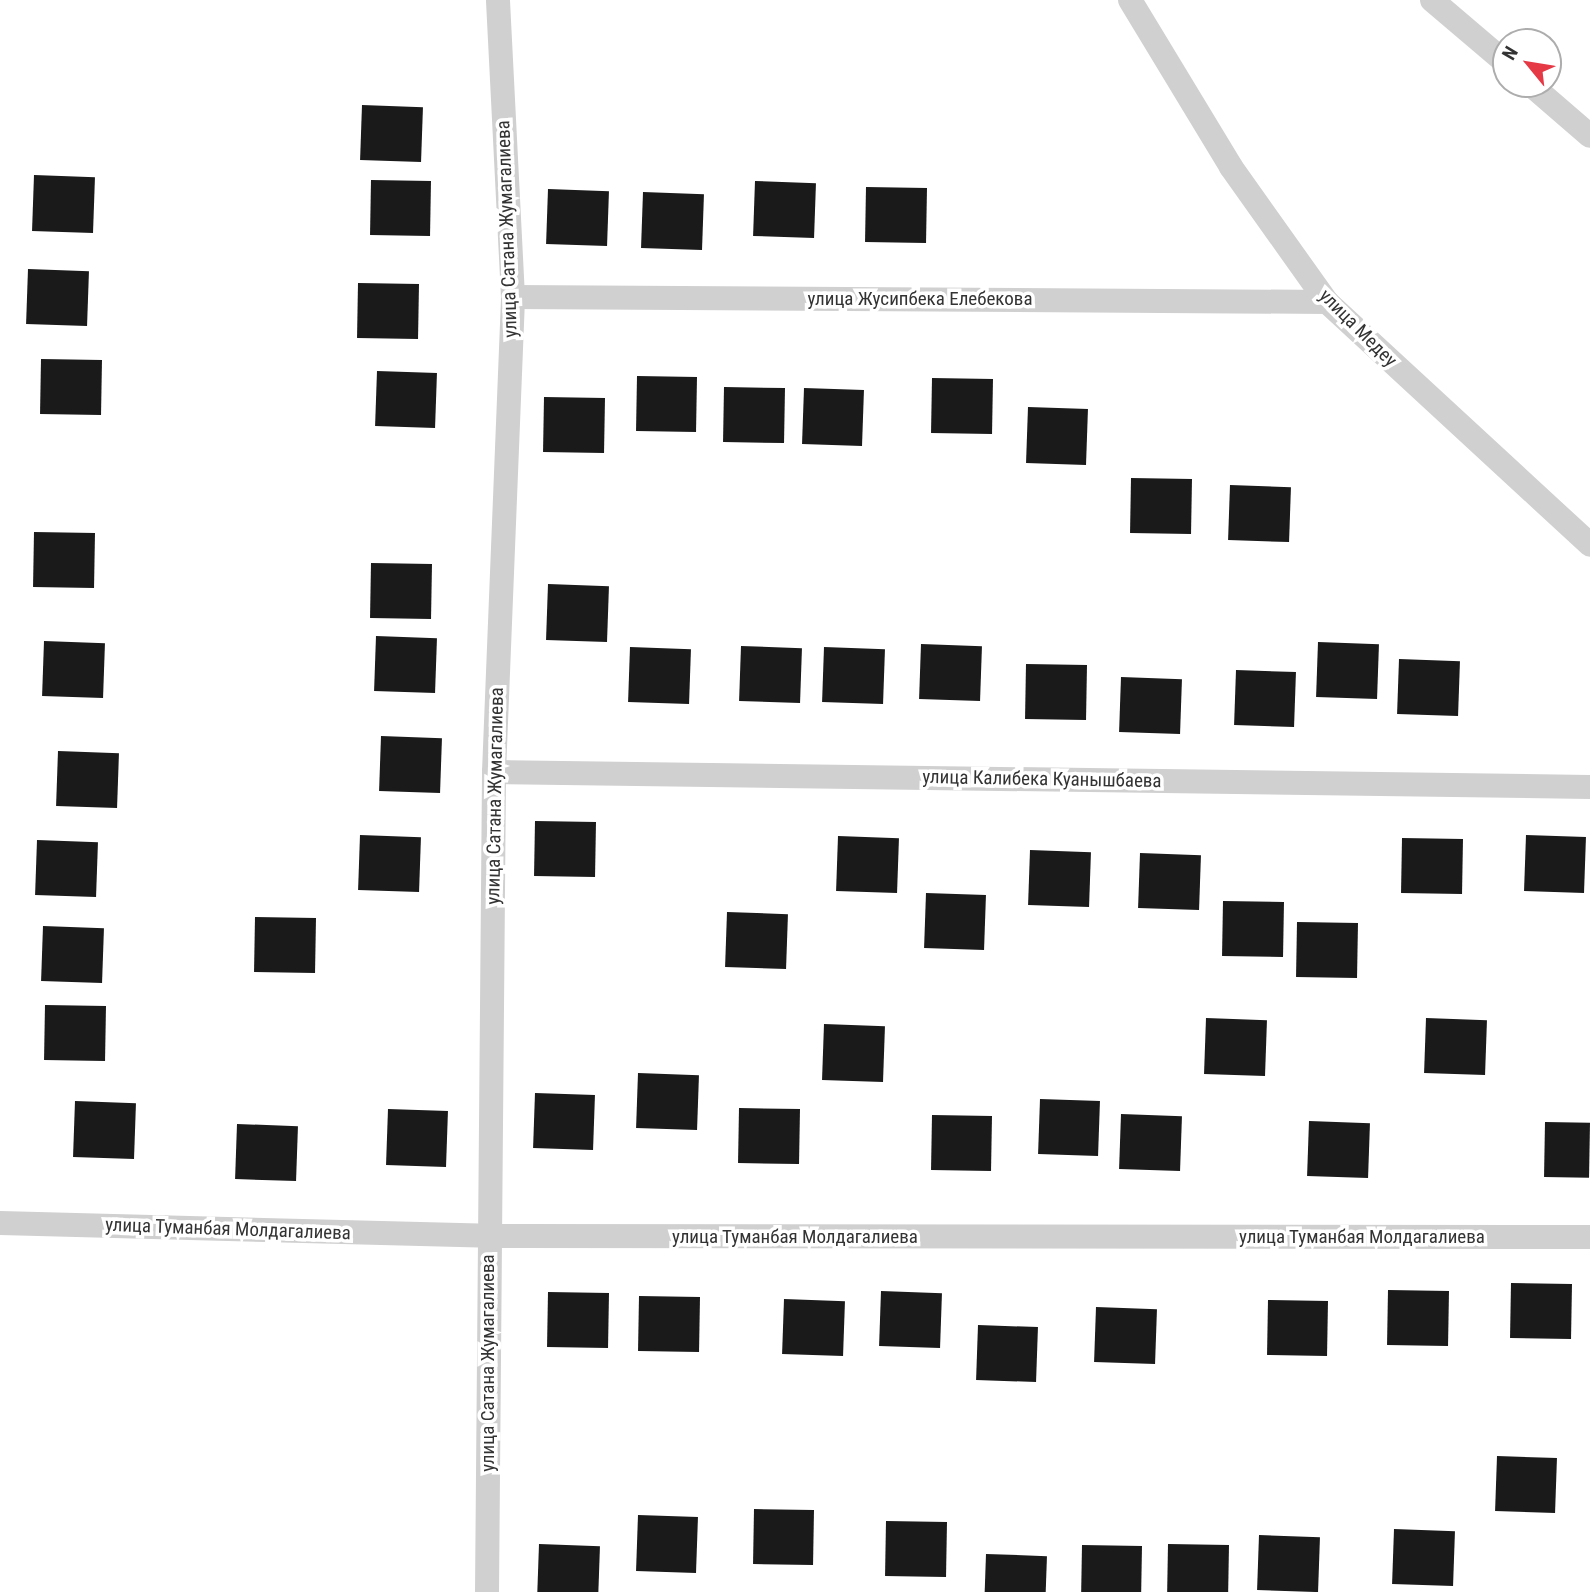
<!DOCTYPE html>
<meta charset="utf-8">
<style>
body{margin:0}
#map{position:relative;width:1590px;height:1592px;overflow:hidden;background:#fff;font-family:"Roboto Condensed",sans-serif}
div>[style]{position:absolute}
.building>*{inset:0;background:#1a1a1a;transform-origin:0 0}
.street>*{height:24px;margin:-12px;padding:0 12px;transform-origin:12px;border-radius:12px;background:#d0d0d0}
span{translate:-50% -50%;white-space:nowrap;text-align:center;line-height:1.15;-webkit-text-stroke:7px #fff;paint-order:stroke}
.street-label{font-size:19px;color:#333}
.north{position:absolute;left:1492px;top:28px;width:70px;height:70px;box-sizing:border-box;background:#fff;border:2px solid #adadad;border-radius:50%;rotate:300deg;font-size:19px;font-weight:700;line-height:28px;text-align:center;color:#333}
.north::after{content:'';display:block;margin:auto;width:24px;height:32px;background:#e63946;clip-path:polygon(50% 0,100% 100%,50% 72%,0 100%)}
</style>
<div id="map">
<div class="building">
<i style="left:362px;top:105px;width:61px;height:55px;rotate:2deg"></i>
<i style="left:34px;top:175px;width:61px;height:56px;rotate:2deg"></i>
<i style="left:371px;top:180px;width:60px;height:55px;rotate:1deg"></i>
<i style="left:755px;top:181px;width:61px;height:55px;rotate:2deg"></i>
<i style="left:866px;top:187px;width:61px;height:55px;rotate:1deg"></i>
<i style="left:548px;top:189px;width:61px;height:55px;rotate:2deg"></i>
<i style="left:643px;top:192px;width:61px;height:56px;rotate:2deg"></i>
<i style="left:28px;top:269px;width:61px;height:55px;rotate:2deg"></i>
<i style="left:358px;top:283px;width:61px;height:55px;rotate:1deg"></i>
<i style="left:41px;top:359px;width:61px;height:55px;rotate:1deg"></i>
<i style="left:377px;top:371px;width:60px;height:55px;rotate:2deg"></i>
<i style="left:637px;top:376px;width:60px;height:55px;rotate:1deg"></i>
<i style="left:932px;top:378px;width:61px;height:55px;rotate:1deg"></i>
<i style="left:724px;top:387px;width:61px;height:55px;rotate:1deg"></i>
<i style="left:804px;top:388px;width:60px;height:56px;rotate:2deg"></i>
<i style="left:544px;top:397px;width:61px;height:55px;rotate:1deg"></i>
<i style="left:1028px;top:407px;width:60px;height:56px;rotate:2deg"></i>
<i style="left:1131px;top:478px;width:61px;height:55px;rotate:1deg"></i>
<i style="left:1230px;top:485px;width:61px;height:55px;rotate:2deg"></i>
<i style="left:34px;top:532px;width:61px;height:55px;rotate:1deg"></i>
<i style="left:371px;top:563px;width:61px;height:55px;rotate:1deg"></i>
<i style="left:548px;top:584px;width:61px;height:56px;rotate:2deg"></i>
<i style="left:376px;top:636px;width:61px;height:55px;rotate:2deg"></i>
<i style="left:44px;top:641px;width:61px;height:55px;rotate:2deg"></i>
<i style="left:1318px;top:642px;width:61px;height:55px;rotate:2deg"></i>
<i style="left:921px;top:644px;width:61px;height:55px;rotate:2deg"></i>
<i style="left:741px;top:646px;width:61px;height:55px;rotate:2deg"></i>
<i style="left:630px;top:647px;width:61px;height:55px;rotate:2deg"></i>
<i style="left:824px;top:647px;width:61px;height:55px;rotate:2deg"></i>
<i style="left:1399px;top:659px;width:61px;height:55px;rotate:2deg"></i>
<i style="left:1026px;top:664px;width:61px;height:55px;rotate:1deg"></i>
<i style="left:1236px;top:670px;width:60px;height:55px;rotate:2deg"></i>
<i style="left:1121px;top:677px;width:61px;height:55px;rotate:2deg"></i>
<i style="left:381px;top:736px;width:61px;height:55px;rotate:2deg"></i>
<i style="left:58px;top:751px;width:61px;height:55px;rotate:2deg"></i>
<i style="left:535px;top:821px;width:61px;height:55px;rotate:1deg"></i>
<i style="left:360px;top:835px;width:61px;height:55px;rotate:2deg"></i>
<i style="left:1526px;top:835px;width:60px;height:56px;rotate:2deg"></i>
<i style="left:838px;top:836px;width:61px;height:55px;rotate:2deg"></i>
<i style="left:1402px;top:838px;width:61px;height:55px;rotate:1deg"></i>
<i style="left:37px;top:840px;width:61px;height:55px;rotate:2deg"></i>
<i style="left:1030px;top:850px;width:61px;height:55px;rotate:2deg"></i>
<i style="left:1140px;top:853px;width:61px;height:55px;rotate:2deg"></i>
<i style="left:926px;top:893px;width:60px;height:55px;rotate:2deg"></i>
<i style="left:1223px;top:901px;width:61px;height:55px;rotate:1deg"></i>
<i style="left:727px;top:912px;width:61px;height:55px;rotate:2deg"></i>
<i style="left:255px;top:917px;width:61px;height:55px;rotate:1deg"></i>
<i style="left:1297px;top:922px;width:61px;height:55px;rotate:1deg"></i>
<i style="left:43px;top:926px;width:61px;height:55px;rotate:2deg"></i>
<i style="left:45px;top:1005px;width:61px;height:55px;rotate:1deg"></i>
<i style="left:1206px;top:1018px;width:61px;height:56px;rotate:2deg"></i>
<i style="left:1426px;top:1018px;width:61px;height:55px;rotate:2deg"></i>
<i style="left:824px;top:1024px;width:61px;height:56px;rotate:2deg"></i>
<i style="left:638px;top:1073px;width:61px;height:55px;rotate:2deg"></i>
<i style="left:535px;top:1093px;width:60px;height:55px;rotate:2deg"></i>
<i style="left:1040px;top:1099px;width:60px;height:55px;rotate:2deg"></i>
<i style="left:75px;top:1101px;width:61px;height:56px;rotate:2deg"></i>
<i style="left:739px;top:1108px;width:61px;height:55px;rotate:1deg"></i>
<i style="left:388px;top:1109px;width:60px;height:56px;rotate:2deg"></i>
<i style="left:1121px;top:1114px;width:61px;height:55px;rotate:2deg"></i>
<i style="left:932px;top:1115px;width:60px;height:55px;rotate:1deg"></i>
<i style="left:1309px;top:1121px;width:61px;height:55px;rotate:2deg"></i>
<i style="left:1545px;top:1122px;width:45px;height:55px;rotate:1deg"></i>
<i style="left:237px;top:1124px;width:61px;height:55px;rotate:2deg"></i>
<i style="left:1511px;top:1283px;width:61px;height:55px;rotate:1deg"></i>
<i style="left:1388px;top:1290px;width:61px;height:55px;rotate:1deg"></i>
<i style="left:881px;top:1291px;width:61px;height:55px;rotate:2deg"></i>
<i style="left:548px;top:1292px;width:61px;height:55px;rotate:1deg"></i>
<i style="left:639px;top:1296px;width:61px;height:55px;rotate:1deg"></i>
<i style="left:784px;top:1299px;width:61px;height:55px;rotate:2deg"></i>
<i style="left:1268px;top:1300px;width:60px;height:55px;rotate:1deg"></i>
<i style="left:1096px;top:1307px;width:61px;height:55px;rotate:2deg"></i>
<i style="left:978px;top:1325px;width:60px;height:55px;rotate:2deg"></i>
<i style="left:1497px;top:1456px;width:60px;height:55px;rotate:2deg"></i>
<i style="left:754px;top:1509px;width:60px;height:55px;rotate:1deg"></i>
<i style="left:638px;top:1515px;width:60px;height:56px;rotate:2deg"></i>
<i style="left:886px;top:1521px;width:61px;height:55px;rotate:1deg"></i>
<i style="left:1394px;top:1529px;width:61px;height:55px;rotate:2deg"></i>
<i style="left:1259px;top:1535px;width:61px;height:55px;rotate:2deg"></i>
<i style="left:539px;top:1544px;width:61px;height:48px;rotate:2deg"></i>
<i style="left:1168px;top:1544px;width:61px;height:48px;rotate:1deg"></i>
<i style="left:1082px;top:1545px;width:60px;height:47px;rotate:1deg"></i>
<i style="left:986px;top:1554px;width:61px;height:38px;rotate:2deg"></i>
</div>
<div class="street">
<i style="left:1130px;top:0;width:195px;rotate:58.8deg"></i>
<i style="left:1231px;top:167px;width:166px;rotate:54.6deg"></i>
<i style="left:1327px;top:302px;width:358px;rotate:42.7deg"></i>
<i style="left:1432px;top:0;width:97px;rotate:40.4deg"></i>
<i style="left:1530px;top:84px;width:79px;rotate:40.9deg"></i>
<i style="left:513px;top:297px;width:814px;rotate:0.35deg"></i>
<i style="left:494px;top:772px;width:1096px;rotate:0.78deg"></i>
<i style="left:0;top:1223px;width:489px;rotate:1.5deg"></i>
<i style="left:489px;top:1236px;width:1101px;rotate:0.05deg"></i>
<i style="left:487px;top:1592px;width:820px;rotate:-89.51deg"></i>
<i style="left:494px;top:772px;width:475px;rotate:-87.7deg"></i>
<i style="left:513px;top:297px;width:297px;rotate:-92.9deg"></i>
</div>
<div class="street-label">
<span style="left:507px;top:229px;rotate:-92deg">улица Сатана Жумагалиева</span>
<span style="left:920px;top:299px">улица Жусипбека Елебекова</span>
<span style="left:1358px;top:328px;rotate:45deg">улица Медеу</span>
<span style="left:1042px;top:779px;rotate:1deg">улица Калибека Куанышбаева</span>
<span style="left:495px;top:796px;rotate:-89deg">улица Сатана Жумагалиева</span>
<span style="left:228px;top:1229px;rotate:2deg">улица Туманбая Молдагалиева</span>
<span style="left:795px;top:1237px">улица Туманбая Молдагалиева</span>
<span style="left:1362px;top:1237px">улица Туманбая Молдагалиева</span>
<span style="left:488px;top:1363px;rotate:-90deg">улица Сатана Жумагалиева</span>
</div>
<div class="north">N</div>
</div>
